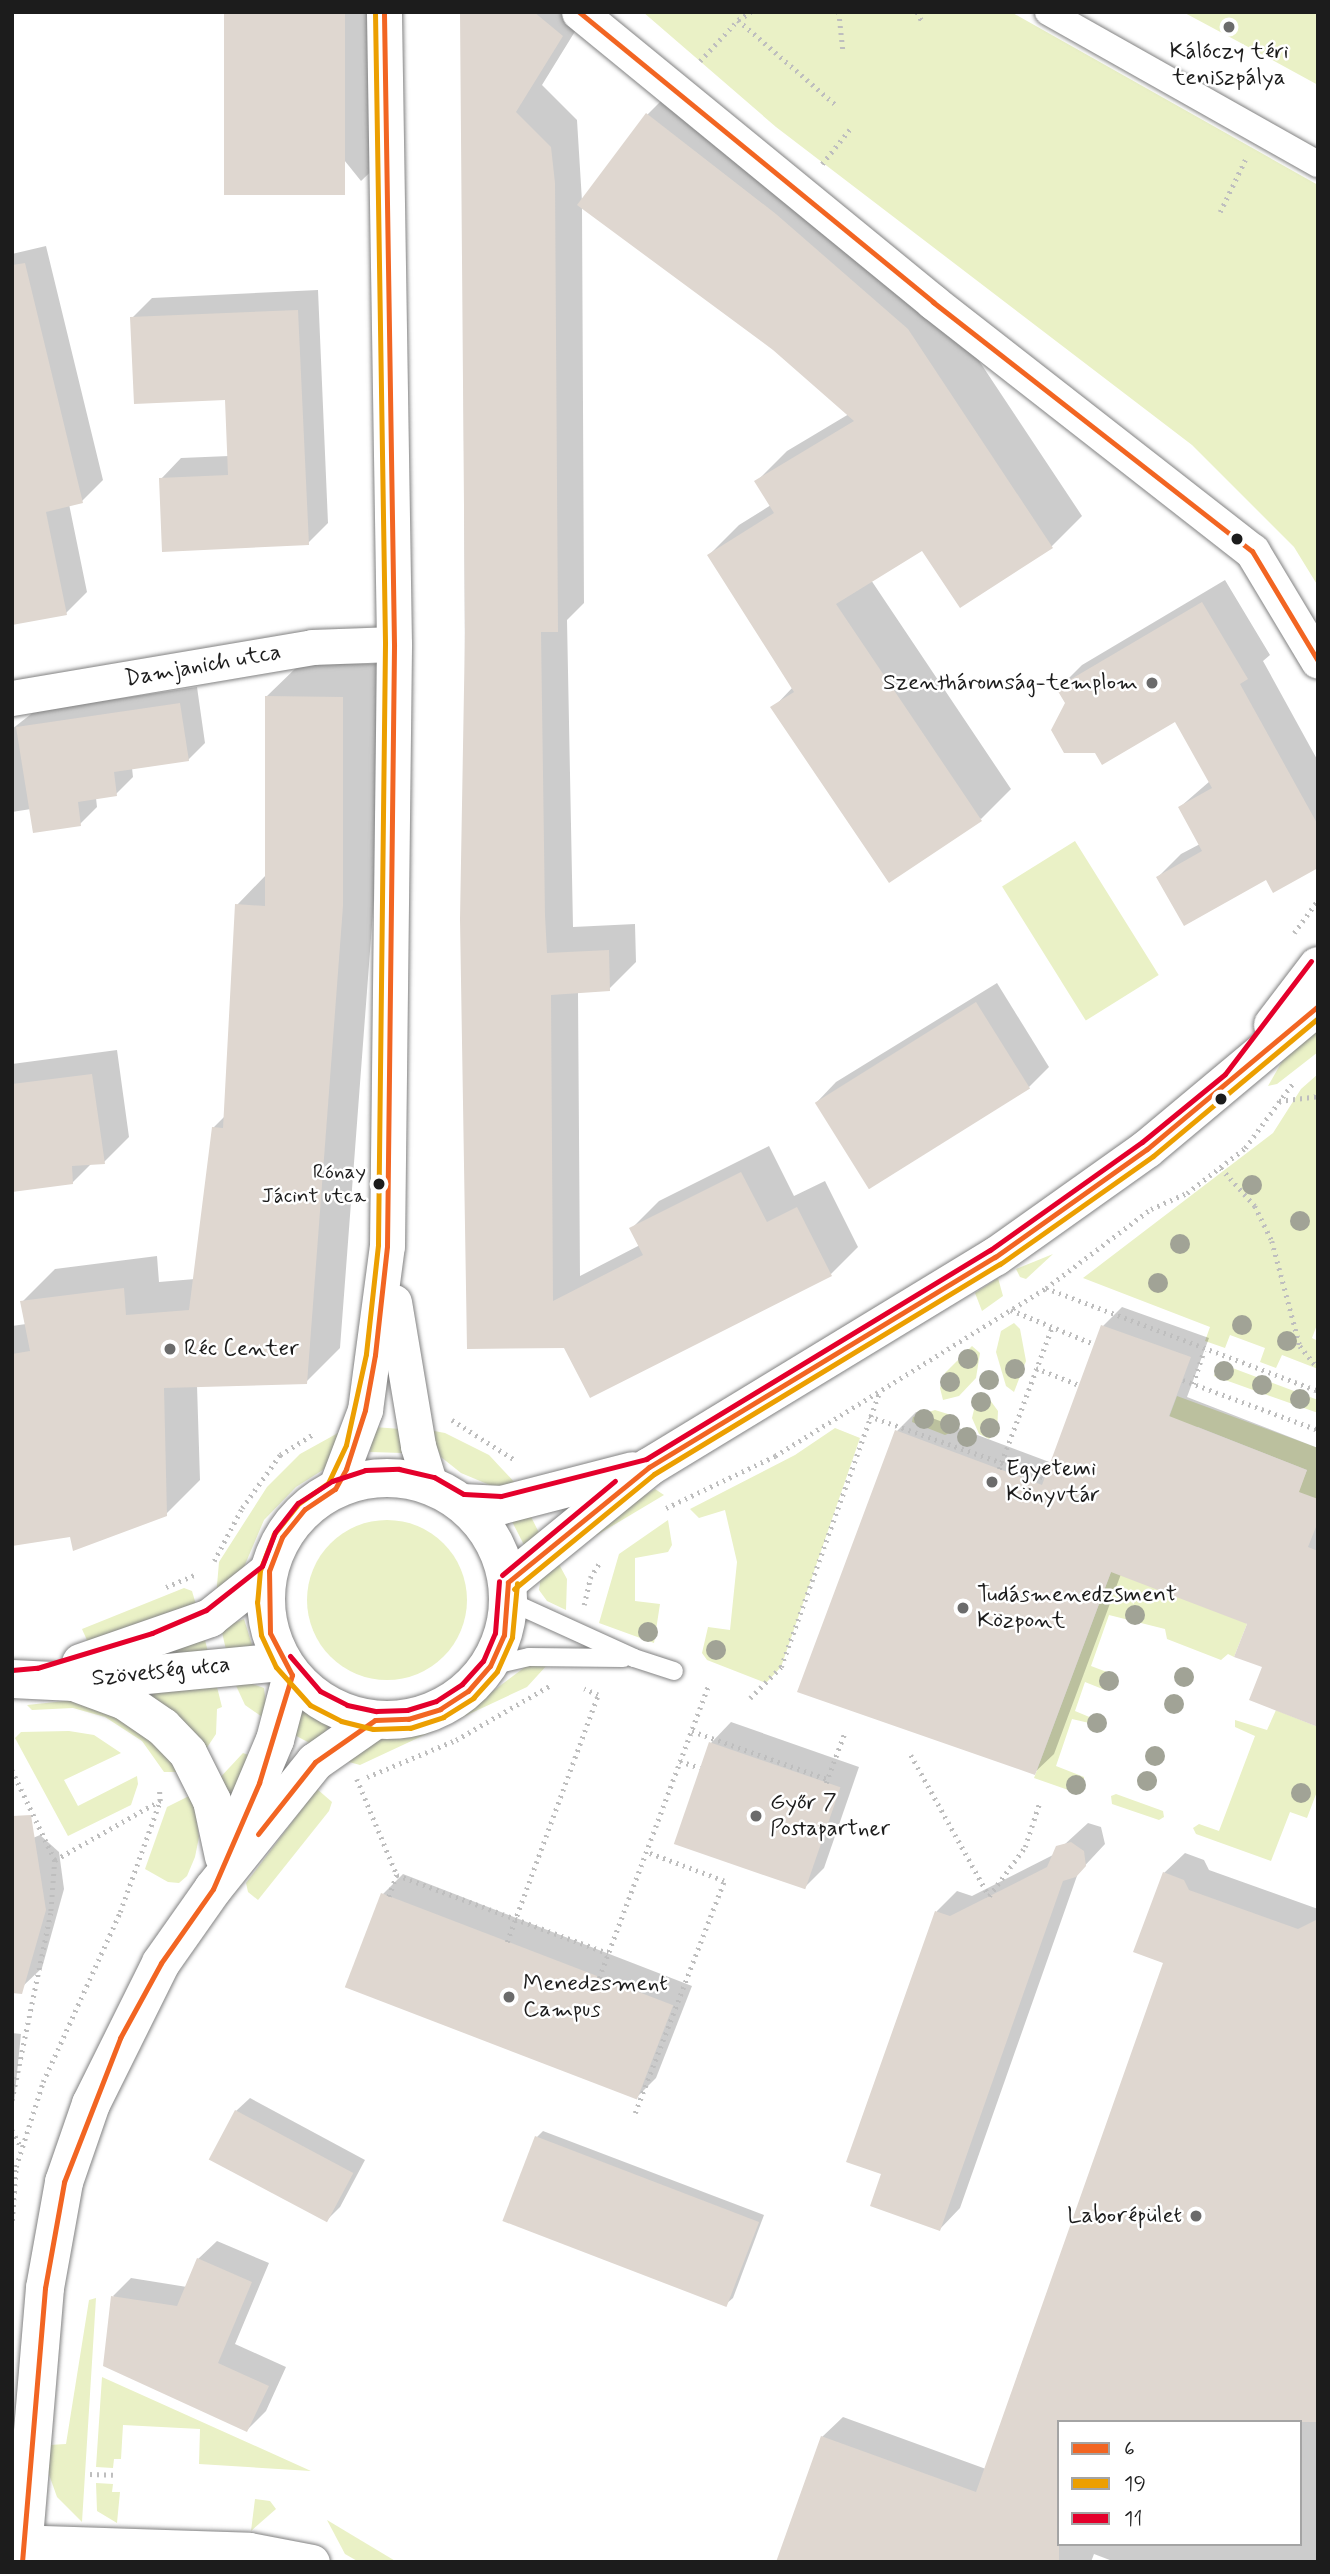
<!DOCTYPE html>
<meta charset="utf-8">
<style>
body{margin:0}
#map{position:relative;width:1330px;height:2574px;overflow:hidden;background:#fff;font-family:Mynerve,sans-serif}
div>[style]{position:absolute}
.green>*{inset:0;background:#eaf1c6;transform-origin:0 0}
.round{border-radius:50%}
.shadow>*{inset:0;background:#0003}
.building>*{inset:0;background:#dfd7d0;transform-origin:0 0}
.path>*{height:4.5px;margin-top:-2.25px;transform-origin:0;background:repeating-linear-gradient(90deg,#bebebe 0 2px,transparent 0 7px)}
.roads{filter:drop-shadow(0 0 2px #828282) drop-shadow(0 0 2px #828282)}
.service>*{height:18px;margin:-9px;padding:0 9px;transform-origin:9px;border-radius:9px;background:#fff}
.pedestrian>*{height:26px;margin:-13px;padding:0 13px;transform-origin:13px;border-radius:13px;background:#fff}
.minor>*{height:35px;margin:-17.5px;padding:0 17.5px;transform-origin:17.5px;border-radius:17.5px;background:#fff}
.tertiary>*{height:38px;margin:-19px;padding:0 19px;transform-origin:19px;border-radius:19px;background:#fff}
.tertiary>.ring{margin:-19px;padding:0;box-sizing:content-box;background:none;border:38px solid #fff;border-radius:50%}
.bus-1>*{height:5px;margin:-2.5px;padding:0 2.5px;transform-origin:2.5px;border-radius:2.5px;background:#f26522}
.bus-2>*{height:5px;margin:-2.5px;padding:0 2.5px;transform-origin:2.5px;border-radius:2.5px;background:#ec9f01}
.bus-3>*{height:5px;margin:-2.5px;padding:0 2.5px;transform-origin:2.5px;border-radius:2.5px;background:#e4002b}
.trees>*{width:20px;height:20px;margin:-10px;border-radius:50%;background:#a1a396}
.dots>*{width:19px;height:19px;translate:-50% -50%;box-sizing:border-box;border:4px solid #fff;border-radius:50%}
span{translate:-50% -50%;white-space:nowrap;text-align:center;line-height:1.15;-webkit-text-stroke:5px #fff;paint-order:stroke}
.bus-label{font-size:21px;color:#1c1c1c}
.right{translate:-100% -50%;text-align:right}
.poi-label{font-size:23px;color:#1c1c1c}
.left{translate:0 -50%;text-align:left}
.street-label{font-size:23px;color:#1c1c1c}
.frame{position:absolute;inset:0;border:14px solid #1c1c1c;pointer-events:none}
.legend{position:absolute;left:1057px;top:2420px;width:245px;height:126px;box-sizing:border-box;background:#fff;border:2px solid #a4a4a4;margin:0;padding:9px 12px;list-style:none;font-size:21px;color:#1c1c1c}
.legend li{display:flex;align-items:center;gap:14px;height:35px}
.legend b{width:35px;border:2px solid #a4a4a4}
</style>
<div id="map">
<div class="green">
<i style="clip-path:polygon(643px 12px,1011px 12px,1318px 185px,1318px 586px,1294px 547px,1192px 445px,776px 127px)"></i>
<i style="clip-path:polygon(1183px 12px,1318px 12px,1318px 85px,1239px 42px)"></i>
<i style="left:1075px;top:841px;width:158px;height:86px;rotate:58deg"></i>
<i style="clip-path:polygon(1318px 1024px,1318px 1052px,1277px 1084px,1268px 1086px,1288px 1051px)"></i>
<i style="clip-path:polygon(1318px 1074px,1318px 1322px,1312px 1338px,1318px 1341px,1318px 1369px,1282px 1355px,1276px 1368px,1260px 1362px,1265px 1348px,1230px 1335px,1225px 1348px,1205px 1341px,1210px 1327px,1083px 1278px,1273px 1133px,1301px 1089px)"></i>
<i style="clip-path:polygon(1053px 1254px,1026px 1279px,1020px 1277px,1016px 1269px)"></i>
<i style="clip-path:polygon(998px 1278px,1003px 1296px,982px 1311px,975px 1293px)"></i>
<i style="clip-path:polygon(1014px 1323px,1020px 1329px,1026px 1361px,1014px 1392px,1006px 1386px,996px 1352px,1001px 1331px)"></i>
<i style="clip-path:polygon(972px 1346px,980px 1353px,976px 1378px,959px 1396px,943px 1400px,940px 1388px,945px 1373px)"></i>
<i style="clip-path:polygon(1219px 1363px,1318px 1400px,1318px 1413px,1214px 1376px)"></i>
<i style="clip-path:polygon(1177px 1396px,1318px 1448px,1318px 1499px,1296px 1498px,1307px 1470px,1198px 1427px,1159px 1444px)"></i>
<i style="clip-path:polygon(977px 1397px,990px 1400px,998px 1411px,997px 1432px,989px 1439px,979px 1434px,972px 1418px)"></i>
<i style="clip-path:polygon(935px 1410px,951px 1415px,957px 1430px,945px 1435px,912px 1422px,913px 1417px)"></i>
<i style="clip-path:polygon(374px 1427px,401px 1429px,403px 1453px,370px 1452px)"></i>
<i style="clip-path:polygon(347px 1428px,326px 1468px,296px 1487px,264px 1520px,244px 1567px,216px 1597px,219px 1562px,267px 1487px,300px 1454px)"></i>
<i style="clip-path:polygon(835px 1428px,860px 1438px,781px 1667px,766px 1683px,707px 1660px,702px 1653px,708px 1627px,730px 1630px,737px 1562px,725px 1510px,699px 1518px,690px 1509px,795px 1455px)"></i>
<i style="clip-path:polygon(429px 1430px,445px 1433px,489px 1455px,517px 1485px,492px 1486px,461px 1473px,441px 1457px)"></i>
<i style="clip-path:polygon(655px 1489px,664px 1495px,597px 1535px,587px 1529px)"></i>
<i style="left:528px;top:1511px;width:28px;height:19px;rotate:63deg"></i>
<i class="round" style="left:307px;top:1520px;width:160px;height:160px"></i>
<i style="clip-path:polygon(668px 1520px,672px 1545px,668px 1552px,635px 1558px,635px 1601px,660px 1604px,654px 1643px,599px 1623px,619px 1554px)"></i>
<i style="clip-path:polygon(1129px 1524px,1247px 1624px,1234px 1657px,1228px 1654px,1221px 1660px,1167px 1639px,1165px 1629px,1109px 1615px,1091px 1666px,1112px 1674px,1116px 1685px,1105px 1690px,1085px 1682px,1075px 1711px,1099px 1721px,1102px 1726px,1072px 1719px,1056px 1766px,1084px 1777px,1083px 1789px,1074px 1792px,1034px 1778px)"></i>
<i style="clip-path:polygon(555px 1557px,567px 1579px,566px 1610px,547px 1601px,539px 1590px,541px 1575px)"></i>
<i style="clip-path:polygon(184px 1588px,192px 1591px,197px 1608px,90px 1647px,82px 1629px)"></i>
<i style="clip-path:polygon(244px 1619px,253px 1648px,227px 1654px,221px 1628px)"></i>
<i style="clip-path:polygon(204px 1636px,209px 1656px,158px 1656px)"></i>
<i style="clip-path:polygon(529px 1664px,548px 1664px,527px 1687px,360px 1765px,338px 1759px,381px 1737px,422px 1733px,452px 1722px)"></i>
<i style="clip-path:polygon(232px 1677px,264px 1688px,268px 1721px,245px 1705px)"></i>
<i style="clip-path:polygon(215px 1679px,222px 1707px,217px 1709px,216px 1734px,202px 1755px,141px 1687px)"></i>
<i style="clip-path:polygon(74px 1700px,108px 1708px,165px 1748px,178px 1772px,164px 1772px,142px 1741px,105px 1717px,73px 1708px,32px 1710px,27px 1705px)"></i>
<i style="clip-path:polygon(302px 1710px,330px 1725px,315px 1746px,291px 1733px)"></i>
<i style="clip-path:polygon(1276px 1710px,1318px 1727px,1318px 1789px,1307px 1818px,1290px 1812px,1271px 1861px,1196px 1834px,1193px 1828px,1199px 1824px,1219px 1831px,1255px 1736px,1235px 1727px,1235px 1720px,1267px 1730px)"></i>
<i style="clip-path:polygon(69px 1731px,94px 1735px,121px 1753px,64px 1780px,78px 1806px,137px 1776px,138px 1784px,131px 1805px,68px 1836px,15px 1738px,21px 1732px)"></i>
<i style="clip-path:polygon(243px 1753px,254px 1757px,232px 1799px,215px 1783px)"></i>
<i style="clip-path:polygon(317px 1789px,332px 1802px,329px 1811px,258px 1900px,248px 1892px,246px 1883px)"></i>
<i style="clip-path:polygon(193px 1794px,199px 1837px,195px 1857px,187px 1876px,179px 1883px,168px 1882px,145px 1869px,167px 1807px)"></i>
<i style="clip-path:polygon(1116px 1794px,1163px 1811px,1164px 1817px,1159px 1820px,1112px 1804px,1111px 1796px)"></i>
<i style="clip-path:polygon(96px 2298px,82px 2522px,57px 2497px,46px 2466px,49px 2445px,66px 2444px,89px 2300px)"></i>
<i style="clip-path:polygon(102px 2377px,311px 2471px,199px 2464px,200px 2429px,123px 2425px,121px 2459px,114px 2459px,113px 2468px,96px 2467px)"></i>
<i style="clip-path:polygon(96px 2483px,113px 2484px,112px 2492px,120px 2492px,117px 2523px,97px 2511px)"></i>
<i style="clip-path:polygon(255px 2499px,270px 2501px,276px 2509px,251px 2531px)"></i>
<i style="clip-path:polygon(327px 2520px,397px 2562px,359px 2562px,345px 2554px)"></i>
</div>
<div class="shadow">
<i style="clip-path:polygon(225px 12px,368px 12px,383px 160px,361px 181px)"></i>
<i style="clip-path:polygon(462px 12px,587px 12px,542px 85px,577px 120px,582px 201px,648px 114px,678px 84px,938px 299px,1082px 516px,1052px 546px,923px 549px,871px 580px,1011px 789px,981px 819px,773px 708px,793px 687px,709px 555px,739px 525px,771px 505px,756px 482px,787px 451px,849px 414px,774px 349px,582px 206px,584px 603px,567px 620px,573px 927px,635px 924px,636px 962px,609px 989px,578px 991px,580px 1276px,640px 1245px,632px 1228px,659px 1201px,769px 1146px,794px 1196px,825px 1181px,858px 1247px,831px 1274px,590px 1395px,565px 1346px,468px 1347px)"></i>
<i style="clip-path:polygon(46px 246px,103px 480px,82px 501px,69px 504px,87px 592px,66px 613px,12px 624px,12px 254px)"></i>
<i style="clip-path:polygon(318px 290px,328px 523px,308px 543px,161px 479px,181px 458px,229px 456px,226px 398px,132px 318px,152px 298px)"></i>
<i style="clip-path:polygon(1225px 580px,1270px 655px,1263px 661px,1318px 761px,1318px 866px,1267px 878px,1158px 877px,1181px 854px,1200px 844px,1180px 807px,1210px 781px,1176px 720px,1067px 702px,1059px 688px,1082px 665px)"></i>
<i style="clip-path:polygon(300px 664px,376px 664px,376px 872px,340px 1348px,306px 1382px,197px 1385px,200px 1480px,166px 1514px,12px 1544px,12px 1326px,26px 1324px,22px 1302px,55px 1269px,157px 1256px,159px 1282px,195px 1279px,213px 1128px,225px 1116px,237px 905px,266px 875px,266px 697px)"></i>
<i style="clip-path:polygon(197px 687px,205px 743px,188px 760px,132px 768px,133px 777px,116px 794px,96px 798px,97px 807px,80px 824px,31px 809px,12px 812px,12px 729px,35px 711px)"></i>
<i style="clip-path:polygon(997px 983px,1049px 1067px,1029px 1087px,816px 1103px,836px 1082px)"></i>
<i style="clip-path:polygon(117px 1050px,129px 1137px,104px 1162px,92px 1163px,72px 1183px,12px 1190px,12px 1064px)"></i>
<i style="clip-path:polygon(1122px 1307px,1209px 1338px,1187px 1397px,1318px 1448px,1318px 1725px,1264px 1666px,1249px 1623px,1121px 1574px,1054px 1754px,1034px 1773px,897px 1431px,916px 1412px,1052px 1463px,1103px 1326px)"></i>
<i style="clip-path:polygon(731px 1722px,859px 1767px,824px 1868px,804px 1888px,711px 1743px)"></i>
<i style="clip-path:polygon(1088px 1823px,1101px 1827px,1105px 1844px,1078px 1873px,960px 2208px,940px 2229px,883px 2173px,848px 2161px,937px 1911px,957px 1891px,972px 1896px,1053px 1855px)"></i>
<i style="clip-path:polygon(40px 1835px,59px 1852px,64px 1889px,42px 1968px,22px 1987px,12px 1847px)"></i>
<i style="clip-path:polygon(evenodd,1185px 1853px,1204px 1860px,1209px 1870px,1318px 1909px,1318px 2562px,1115px 2562px,1094px 2554px,1091px 2562px,778px 2562px,822px 2437px,843px 2417px,986px 2469px,1165px 1962px,1164px 1873px,1185px 1853px,1059px 2422px,1300px 2422px,1300px 2544px,1059px 2544px,1059px 2422px)"></i>
<i style="clip-path:polygon(403px 1874px,692px 1986px,656px 2078px,636px 2098px,383px 1894px)"></i>
<i style="clip-path:polygon(12px 2033px,21px 2034px,12px 2122px)"></i>
<i style="clip-path:polygon(250px 2098px,365px 2160px,340px 2207px,327px 2220px,236px 2111px)"></i>
<i style="clip-path:polygon(543px 2131px,764px 2215px,733px 2298px,726px 2304px,537px 2137px)"></i>
<i style="clip-path:polygon(217px 2241px,269px 2263px,235px 2344px,286px 2367px,266px 2411px,247px 2430px,113px 2296px,131px 2278px,187px 2287px,198px 2259px)"></i>
</div>
<div class="building">
<i style="left:224px;top:12px;width:121px;height:183px"></i>
<i style="clip-path:polygon(460px 12px,534px 12px,563px 36px,516px 112px,551px 147px,555px 183px,558px 632px,541px 632px,545px 915px,547px 953px,609px 950px,610px 991px,551px 995px,553px 1301px,643px 1255px,629px 1228px,741px 1172px,767px 1222px,797px 1207px,832px 1276px,590px 1398px,564px 1348px,467px 1349px,460px 919px,465px 632px)"></i>
<i style="clip-path:polygon(646px 113px,776px 214px,908px 329px,1053px 548px,960px 608px,922px 551px,836px 604px,982px 821px,889px 883px,770px 707px,794px 692px,707px 555px,774px 513px,754px 481px,854px 421px,773px 350px,577px 205px)"></i>
<i style="clip-path:polygon(25px 263px,83px 503px,46px 512px,67px 615px,12px 625px,12px 265px)"></i>
<i style="clip-path:polygon(298px 310px,309px 545px,162px 552px,159px 478px,228px 475px,225px 400px,134px 404px,130px 317px)"></i>
<i style="clip-path:polygon(1202px 602px,1248px 679px,1240px 684px,1318px 825px,1318px 868px,1273px 893px,1266px 880px,1184px 926px,1156px 877px,1202px 851px,1178px 807px,1212px 788px,1175px 722px,1102px 765px,1095px 753px,1064px 753px,1051px 730px,1065px 703px,1056px 688px)"></i>
<i style="clip-path:polygon(265px 696px,343px 697px,343px 906px,307px 1384px,164px 1388px,167px 1516px,73px 1551px,70px 1537px,12px 1546px,12px 1354px,30px 1351px,20px 1301px,124px 1288px,126px 1315px,189px 1310px,212px 1127px,223px 1128px,235px 904px,265px 906px)"></i>
<i style="clip-path:polygon(180px 703px,189px 761px,114px 772px,117px 796px,78px 802px,81px 826px,33px 833px,16px 727px)"></i>
<i style="left:976px;top:1002px;width:102px;height:190px;rotate:58deg"></i>
<i style="clip-path:polygon(92px 1074px,105px 1164px,72px 1166px,73px 1184px,12px 1192px,12px 1084px)"></i>
<i style="clip-path:polygon(1101px 1325px,1191px 1357px,1169px 1416px,1307px 1470px,1299px 1492px,1318px 1499px,1318px 1522px,1308px 1547px,1318px 1551px,1318px 1727px,1249px 1700px,1262px 1667px,1234px 1657px,1247px 1624px,1111px 1572px,1035px 1775px,797px 1692px,895px 1430px,1042px 1485px)"></i>
<i style="left:709px;top:1742px;width:139px;height:108px;rotate:19deg"></i>
<i style="clip-path:polygon(31px 1815px,46px 1910px,22px 1994px,12px 1993px,12px 1816px)"></i>
<i style="clip-path:polygon(1071px 1842px,1084px 1851px,1086px 1866px,1076px 1877px,1063px 1881px,940px 2231px,870px 2206px,881px 2174px,846px 2162px,935px 1911px,950px 1916px,1047px 1867px,1056px 1846px)"></i>
<i style="clip-path:polygon(1163px 1872px,1184px 1880px,1189px 1890px,1298px 1929px,1318px 1919px,1318px 2422px,1059px 2422px,1059px 2562px,776px 2562px,821px 2436px,976px 2492px,1163px 1963px,1133px 1952px)"></i>
<i style="left:381px;top:1893px;width:313px;height:101px;rotate:21deg"></i>
<i style="left:235px;top:2110px;width:134px;height:56px;rotate:28deg"></i>
<i style="left:535px;top:2136px;width:240px;height:91px;rotate:21deg"></i>
<i style="clip-path:polygon(197px 2258px,252px 2282px,218px 2363px,269px 2386px,247px 2432px,103px 2366px,111px 2296px,177px 2306px)"></i>
</div>
<div class="path">
<i style="left:839px;top:12px;width:39px;rotate:84deg"></i>
<i style="left:917px;top:12px;width:13px;rotate:61deg"></i>
<i style="left:738px;top:20px;width:130px;rotate:40.9deg"></i>
<i style="left:700px;top:61px;width:56px;rotate:-47.2deg"></i>
<i style="left:738px;top:20px;width:15px;rotate:-32deg"></i>
<i style="left:822px;top:164px;width:45px;rotate:-51.3deg"></i>
<i style="left:1220px;top:212px;width:58px;rotate:-64.3deg"></i>
<i style="left:1294px;top:933px;width:41px;rotate:-54deg"></i>
<i style="left:1279px;top:1101px;width:39px;rotate:-7deg"></i>
<i style="left:1221px;top:1168px;width:51px;rotate:48.2deg"></i>
<i style="left:1255px;top:1206px;width:39px;rotate:64deg"></i>
<i style="left:1272px;top:1241px;width:109px;rotate:75.1deg"></i>
<i style="left:1300px;top:1346px;width:28px;rotate:51deg"></i>
<i style="left:1046px;top:1288px;width:291px;rotate:20.7deg"></i>
<i style="left:1011px;top:1310px;width:90px;rotate:22.3deg"></i>
<i style="left:1036px;top:1368px;width:46px;rotate:21.6deg"></i>
<i style="left:1183px;top:1380px;width:144px;rotate:20.3deg"></i>
<i style="left:1193px;top:1384px;width:35px;rotate:-72deg"></i>
<i style="left:869px;top:1416px;width:187px;rotate:19.4deg"></i>
<i style="left:452px;top:1420px;width:75px;rotate:32.4deg"></i>
<i style="left:999px;top:1469px;width:152px;rotate:-69.5deg"></i>
<i style="left:666px;top:1508px;width:121px;rotate:-25.5deg"></i>
<i style="left:775px;top:1456px;width:319px;rotate:-31.8deg"></i>
<i style="left:1046px;top:1288px;width:131px;rotate:-37deg"></i>
<i style="left:1151px;top:1209px;width:39px;rotate:-24deg"></i>
<i style="left:1187px;top:1193px;width:73px;rotate:-37.8deg"></i>
<i style="left:1245px;top:1148px;width:81px;rotate:-53.6deg"></i>
<i style="left:214px;top:1561px;width:60px;rotate:-62.2deg"></i>
<i style="left:242px;top:1508px;width:65px;rotate:-54.4deg"></i>
<i style="left:280px;top:1455px;width:41px;rotate:-32.2deg"></i>
<i style="left:166px;top:1587px;width:34px;rotate:-23deg"></i>
<i style="left:584px;top:1605px;width:28px;rotate:-77deg"></i>
<i style="left:590px;top:1578px;width:19px;rotate:-58deg"></i>
<i style="left:750px;top:1698px;width:44px;rotate:-45deg"></i>
<i style="left:781px;top:1667px;width:291px;rotate:-70.3deg"></i>
<i style="left:692px;top:1731px;width:143px;rotate:19.6deg"></i>
<i style="left:911px;top:1755px;width:161px;rotate:61deg"></i>
<i style="left:989px;top:1896px;width:61px;rotate:-53.7deg"></i>
<i style="left:1025px;top:1847px;width:48px;rotate:-71.9deg"></i>
<i style="left:680px;top:1761px;width:21px;rotate:19deg"></i>
<i style="left:12px;top:1770px;width:100px;rotate:64.5deg"></i>
<i style="left:55px;top:1860px;width:53px;rotate:94.3deg"></i>
<i style="left:51px;top:1913px;width:193px;rotate:101.7deg"></i>
<i style="left:367px;top:1777px;width:96px;rotate:-22.6deg"></i>
<i style="left:456px;top:1740px;width:108px;rotate:-30.1deg"></i>
<i style="left:357px;top:1779px;width:104px;rotate:67.4deg"></i>
<i style="left:397px;top:1875px;width:23px;rotate:110deg"></i>
<i style="left:826px;top:1783px;width:54px;rotate:-69.6deg"></i>
<i style="left:55px;top:1860px;width:122px;rotate:-29.5deg"></i>
<i style="left:397px;top:1875px;width:225px;rotate:20.3deg"></i>
<i style="left:507px;top:1942px;width:263px;rotate:-69.8deg"></i>
<i style="left:598px;top:1695px;width:15px;rotate:-157deg"></i>
<i style="left:599px;top:1978px;width:314px;rotate:-69.5deg"></i>
<i style="left:635px;top:2113px;width:248px;rotate:-69deg"></i>
<i style="left:724px;top:1881px;width:83px;rotate:-159.6deg"></i>
<i style="left:12px;top:2130px;width:19px;rotate:62deg"></i>
<i style="left:12px;top:2221px;width:54px;rotate:-85.8deg"></i>
<i style="left:16px;top:2167px;width:89px;rotate:-72.4deg"></i>
<i style="left:43px;top:2082px;width:187px;rotate:-65.6deg"></i>
<i style="left:120px;top:1912px;width:118px;rotate:-70.2deg"></i>
<i style="left:160px;top:1801px;width:14px;rotate:-94deg"></i>
<i style="left:90px;top:2474px;width:23px;rotate:2deg"></i>
</div>
<div class="roads">
<div class="service">
<i style="left:509px;top:1601px;width:137px;rotate:24.5deg"></i>
<i style="left:634px;top:1658px;width:42px;rotate:18deg"></i>
<i style="left:490px;top:1666px;width:40px;rotate:-13deg"></i>
<i style="left:529px;top:1657px;width:94px;rotate:0.6deg"></i>
</div>
<div class="pedestrian">
<i style="left:1048px;top:12px;width:310px;rotate:29.4deg"></i>
</div>
<div class="minor">
<i style="left:579px;top:12px;width:458px;rotate:39.3deg"></i>
<i style="left:933px;top:302px;width:405px;rotate:38deg"></i>
<i style="left:1252px;top:551px;width:128px;rotate:59deg"></i>
<i style="left:12px;top:698px;width:304px;rotate:-9.6deg"></i>
<i style="left:312px;top:647px;width:82px;rotate:-2.1deg"></i>
<i style="left:394px;top:1302px;width:146px;rotate:80.5deg"></i>
<i style="left:418px;top:1446px;width:41px;rotate:72.9deg"></i>
<i style="left:335px;top:1489px;width:85px;rotate:-69.2deg"></i>
<i style="left:365px;top:1410px;width:165px;rotate:-82.4deg"></i>
<i style="left:387px;top:1246px;width:602px;rotate:-89.33deg"></i>
<i style="left:394px;top:644px;width:632px;rotate:-90.91deg"></i>
<i style="left:12px;top:2542px;width:237px;rotate:1.9deg"></i>
<i style="left:249px;top:2550px;width:64px;rotate:10.8deg"></i>
</div>
<div class="tertiary">
<i style="left:1273px;top:1025px;width:74px;rotate:-52.7deg"></i>
<i class="ring" style="left:266px;top:1478px;width:204px;height:204px"></i>
<i style="left:462px;top:1503px;width:40px;rotate:2.9deg"></i>
<i style="left:502px;top:1505px;width:135px;rotate:-14.5deg"></i>
<i style="left:508px;top:1582px;width:182px;rotate:-39.2deg"></i>
<i style="left:649px;top:1467px;width:405px;rotate:-31.3deg"></i>
<i style="left:995px;top:1257px;width:186px;rotate:-35.4deg"></i>
<i style="left:1147px;top:1149px;width:223px;rotate:-39.9deg"></i>
<i style="left:81px;top:1663px;width:137px;rotate:-19.2deg"></i>
<i style="left:210px;top:1618px;width:75px;rotate:-38.5deg"></i>
<i style="left:12px;top:1679px;width:62px;rotate:2.8deg"></i>
<i style="left:74px;top:1682px;width:210px;rotate:-5.5deg"></i>
<i style="left:79px;top:1684px;width:49px;rotate:20.3deg"></i>
<i style="left:125px;top:1701px;width:46px;rotate:34.4deg"></i>
<i style="left:163px;top:1727px;width:36px;rotate:46deg"></i>
<i style="left:188px;top:1753px;width:54px;rotate:63.4deg"></i>
<i style="left:212px;top:1801px;width:57px;rotate:77.9deg"></i>
<i style="left:231px;top:1844px;width:113px;rotate:-67.1deg"></i>
<i style="left:275px;top:1740px;width:67px;rotate:-75.3deg"></i>
<i style="left:22px;top:2562px;width:275px;rotate:-85.2deg"></i>
<i style="left:45px;top:2288px;width:108px;rotate:-79.8deg"></i>
<i style="left:64px;top:2182px;width:83px;rotate:-70.9deg"></i>
<i style="left:91px;top:2104px;width:157px;rotate:-63.6deg"></i>
<i style="left:161px;top:1963px;width:90px;rotate:-54.9deg"></i>
<i style="left:213px;top:1889px;width:163px;rotate:-51.2deg"></i>
<i style="left:315px;top:1762px;width:73px;rotate:-35deg"></i>
</div>
</div>
<div class="bus-1">
<i style="left:579px;top:12px;width:458px;rotate:39.3deg"></i>
<i style="left:933px;top:302px;width:405px;rotate:38deg"></i>
<i style="left:1252px;top:551px;width:128px;rotate:59deg"></i>
<i style="left:508px;top:1582px;width:182px;rotate:-39.2deg"></i>
<i style="left:649px;top:1467px;width:405px;rotate:-31.3deg"></i>
<i style="left:995px;top:1257px;width:186px;rotate:-35.4deg"></i>
<i style="left:1147px;top:1149px;width:223px;rotate:-39.9deg"></i>
<i style="left:375px;top:1720px;width:33px;rotate:-2deg"></i>
<i style="left:408px;top:1719px;width:34px;rotate:-17deg"></i>
<i style="left:440px;top:1709px;width:33px;rotate:-33deg"></i>
<i style="left:468px;top:1691px;width:33px;rotate:-49deg"></i>
<i style="left:490px;top:1666px;width:34px;rotate:-66deg"></i>
<i style="left:504px;top:1635px;width:53px;rotate:-85.7deg"></i>
<i style="left:258px;top:1834px;width:92px;rotate:-51.6deg"></i>
<i style="left:315px;top:1762px;width:73px;rotate:-35deg"></i>
<i style="left:22px;top:2562px;width:275px;rotate:-85.2deg"></i>
<i style="left:45px;top:2288px;width:108px;rotate:-79.8deg"></i>
<i style="left:64px;top:2182px;width:155px;rotate:-68.7deg"></i>
<i style="left:120px;top:2038px;width:85px;rotate:-61.3deg"></i>
<i style="left:161px;top:1963px;width:90px;rotate:-54.9deg"></i>
<i style="left:213px;top:1889px;width:116px;rotate:-66.5deg"></i>
<i style="left:259px;top:1783px;width:113px;rotate:-73deg"></i>
<i style="left:292px;top:1675px;width:47px;rotate:-117.6deg"></i>
<i style="left:270px;top:1633px;width:62px;rotate:-90.9deg"></i>
<i style="left:269px;top:1571px;width:36px;rotate:-69deg"></i>
<i style="left:282px;top:1537px;width:36px;rotate:-51deg"></i>
<i style="left:305px;top:1509px;width:36px;rotate:-34deg"></i>
<i style="left:335px;top:1489px;width:23px;rotate:-61deg"></i>
<i style="left:346px;top:1469px;width:62px;rotate:-72.1deg"></i>
<i style="left:365px;top:1410px;width:56px;rotate:-79.7deg"></i>
<i style="left:375px;top:1355px;width:110px;rotate:-83.7deg"></i>
<i style="left:387px;top:1246px;width:602px;rotate:-89.33deg"></i>
<i style="left:394px;top:644px;width:632px;rotate:-90.91deg"></i>
</div>
<div class="bus-2">
<i style="left:375px;top:12px;width:632px;rotate:89.09deg"></i>
<i style="left:385px;top:644px;width:601px;rotate:90.67deg"></i>
<i style="left:378px;top:1245px;width:110px;rotate:96.3deg"></i>
<i style="left:366px;top:1354px;width:93px;rotate:102.4deg"></i>
<i style="left:346px;top:1445px;width:42px;rotate:115.3deg"></i>
<i style="left:328px;top:1483px;width:35px;rotate:145deg"></i>
<i style="left:299px;top:1503px;width:40px;rotate:129deg"></i>
<i style="left:274px;top:1534px;width:39px;rotate:111deg"></i>
<i style="left:260px;top:1570px;width:32px;rotate:95deg"></i>
<i style="left:257px;top:1602px;width:33px;rotate:83deg"></i>
<i style="left:261px;top:1635px;width:35px;rotate:65deg"></i>
<i style="left:276px;top:1667px;width:51px;rotate:48.2deg"></i>
<i style="left:310px;top:1705px;width:35px;rotate:27deg"></i>
<i style="left:341px;top:1721px;width:33px;rotate:14deg"></i>
<i style="left:373px;top:1729px;width:37px;rotate:-2deg"></i>
<i style="left:410px;top:1728px;width:35px;rotate:-18deg"></i>
<i style="left:443px;top:1717px;width:36px;rotate:-32deg"></i>
<i style="left:473px;top:1698px;width:36px;rotate:-48deg"></i>
<i style="left:497px;top:1671px;width:37px;rotate:-66deg"></i>
<i style="left:512px;top:1637px;width:54px;rotate:-84.7deg"></i>
<i style="left:514px;top:1589px;width:181px;rotate:-39.4deg"></i>
<i style="left:654px;top:1474px;width:405px;rotate:-31.3deg"></i>
<i style="left:1000px;top:1264px;width:187px;rotate:-35.2deg"></i>
<i style="left:1153px;top:1156px;width:215px;rotate:-39.9deg"></i>
</div>
<div class="bus-3">
<i style="left:502px;top:1575px;width:147px;rotate:-39.8deg"></i>
<i style="left:290px;top:1656px;width:46px;rotate:49.4deg"></i>
<i style="left:320px;top:1691px;width:30px;rotate:27deg"></i>
<i style="left:347px;top:1705px;width:30px;rotate:12deg"></i>
<i style="left:376px;top:1711px;width:31px;rotate:-2deg"></i>
<i style="left:407px;top:1710px;width:30px;rotate:-17deg"></i>
<i style="left:436px;top:1701px;width:31px;rotate:-33deg"></i>
<i style="left:462px;top:1684px;width:31px;rotate:-48deg"></i>
<i style="left:483px;top:1661px;width:30px;rotate:-67deg"></i>
<i style="left:495px;top:1633px;width:52px;rotate:-85.6deg"></i>
<i style="left:12px;top:1670px;width:25px;rotate:-5deg"></i>
<i style="left:37px;top:1668px;width:120px;rotate:-16.9deg"></i>
<i style="left:152px;top:1633px;width:59px;rotate:-23.1deg"></i>
<i style="left:206px;top:1610px;width:71px;rotate:-38.2deg"></i>
<i style="left:262px;top:1566px;width:36px;rotate:-69deg"></i>
<i style="left:275px;top:1532px;width:37px;rotate:-52deg"></i>
<i style="left:298px;top:1503px;width:40px;rotate:-32.9deg"></i>
<i style="left:332px;top:1481px;width:35px;rotate:-18deg"></i>
<i style="left:365px;top:1470px;width:34px;rotate:-2deg"></i>
<i style="left:399px;top:1469px;width:36px;rotate:13deg"></i>
<i style="left:434px;top:1477px;width:34px;rotate:30deg"></i>
<i style="left:464px;top:1494px;width:37px;rotate:3deg"></i>
<i style="left:501px;top:1496px;width:150px;rotate:-14.3deg"></i>
<i style="left:646px;top:1459px;width:403px;rotate:-31.3deg"></i>
<i style="left:990px;top:1250px;width:186px;rotate:-35.4deg"></i>
<i style="left:1142px;top:1142px;width:107px;rotate:-39.3deg"></i>
<i style="left:1225px;top:1074px;width:142px;rotate:-52.7deg"></i>
</div>
<div class="trees">
<i style="left:1252px;top:1185px"></i>
<i style="left:1300px;top:1221px"></i>
<i style="left:1180px;top:1244px"></i>
<i style="left:1158px;top:1283px"></i>
<i style="left:1242px;top:1325px"></i>
<i style="left:1287px;top:1341px"></i>
<i style="left:968px;top:1359px"></i>
<i style="left:1015px;top:1369px"></i>
<i style="left:1224px;top:1371px"></i>
<i style="left:989px;top:1380px"></i>
<i style="left:950px;top:1382px"></i>
<i style="left:1262px;top:1385px"></i>
<i style="left:1300px;top:1399px"></i>
<i style="left:981px;top:1402px"></i>
<i style="left:924px;top:1419px"></i>
<i style="left:950px;top:1424px"></i>
<i style="left:990px;top:1428px"></i>
<i style="left:967px;top:1437px"></i>
<i style="left:1135px;top:1615px"></i>
<i style="left:648px;top:1632px"></i>
<i style="left:716px;top:1650px"></i>
<i style="left:1184px;top:1677px"></i>
<i style="left:1109px;top:1681px"></i>
<i style="left:1174px;top:1704px"></i>
<i style="left:1097px;top:1723px"></i>
<i style="left:1155px;top:1756px"></i>
<i style="left:1147px;top:1781px"></i>
<i style="left:1076px;top:1785px"></i>
<i style="left:1301px;top:1793px"></i>
</div>
<div class="dots">
<i style="left:1229px;top:27px;background:#6b6b6b"></i>
<i style="left:1237px;top:539px;background:#1c1c1c"></i>
<i style="left:1152px;top:683px;background:#6b6b6b"></i>
<i style="left:1221px;top:1099px;background:#1c1c1c"></i>
<i style="left:379px;top:1184px;background:#1c1c1c"></i>
<i style="left:170px;top:1349px;background:#6b6b6b"></i>
<i style="left:992px;top:1482px;background:#6b6b6b"></i>
<i style="left:963px;top:1608px;background:#6b6b6b"></i>
<i style="left:756px;top:1816px;background:#6b6b6b"></i>
<i style="left:509px;top:1997px;background:#6b6b6b"></i>
<i style="left:1196px;top:2216px;background:#6b6b6b"></i>
</div>
<div class="bus-label">
<span class="right" style="left:366px;top:1184px">Rónay<br>Jácint utca</span>
</div>
<div class="poi-label">
<span style="left:1229px;top:65px">Kálóczy téri<br>teniszpálya</span>
<span class="right" style="left:1138px;top:683px">Szentháromság-templom</span>
<span class="left" style="left:184px;top:1349px">Réc Center</span>
<span class="left" style="left:1006px;top:1482px">Egyetemi<br>Könyvtár</span>
<span class="left" style="left:977px;top:1608px">Tudásmenedzsment<br>Központ</span>
<span class="left" style="left:770px;top:1816px">Győr 7<br>Postapartner</span>
<span class="left" style="left:523px;top:1997px">Menedzsment<br>Campus</span>
<span class="right" style="left:1182px;top:2216px">Laborépület</span>
</div>
<div class="street-label">
<span style="left:203px;top:666px;rotate:-10deg">Damjanich utca</span>
<span style="left:161px;top:1672px;rotate:-6deg">Szövetség utca</span>
</div>
<div class="frame"></div>
<ul class="legend">
<li><b style="height:9px;background:#f26522"></b>6</li>
<li><b style="height:9px;background:#ec9f01"></b>19</li>
<li><b style="height:9px;background:#e4002b"></b>11</li>
</ul>
</div>
